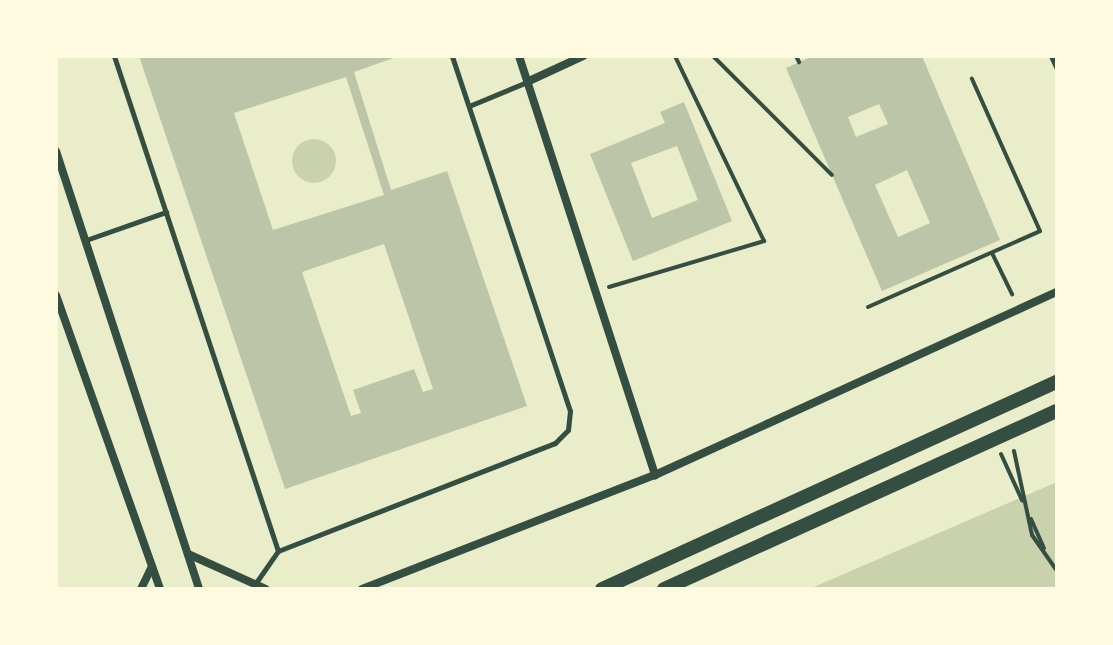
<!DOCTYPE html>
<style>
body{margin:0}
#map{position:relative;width:1113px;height:645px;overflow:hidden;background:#e9edc9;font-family:Poppins,sans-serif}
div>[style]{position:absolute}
.green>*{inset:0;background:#cad2ad}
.round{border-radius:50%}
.building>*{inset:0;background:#bcc5a7}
.path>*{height:4px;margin:-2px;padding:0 2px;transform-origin:2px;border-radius:2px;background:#344e41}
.service>*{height:5px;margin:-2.5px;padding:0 2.5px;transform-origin:2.5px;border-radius:2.5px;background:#344e41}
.minor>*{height:8px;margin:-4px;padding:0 4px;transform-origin:4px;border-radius:4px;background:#344e41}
.secondary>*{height:14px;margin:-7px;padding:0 7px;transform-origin:7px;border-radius:7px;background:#344e41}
span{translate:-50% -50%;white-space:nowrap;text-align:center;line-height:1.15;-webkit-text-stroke:6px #fefae0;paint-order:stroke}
.frame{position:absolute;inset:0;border:58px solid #fefae0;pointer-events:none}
</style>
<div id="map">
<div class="green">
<i class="round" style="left:292px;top:139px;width:44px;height:44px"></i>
<i style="clip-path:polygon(1057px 482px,1057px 589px,809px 589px)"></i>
</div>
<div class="building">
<i style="clip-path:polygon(evenodd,139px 56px,399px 56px,354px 72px,391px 190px,447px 171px,527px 406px,285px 489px,139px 56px,346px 77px,384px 195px,273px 230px,234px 113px,346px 77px,139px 56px,384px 244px,433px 389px,423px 392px,414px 369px,353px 390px,361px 413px,351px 416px,302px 272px,384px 244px)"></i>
<i style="clip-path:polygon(evenodd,813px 56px,922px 56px,1000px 240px,882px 291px,786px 68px,813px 56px,879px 104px,888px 124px,856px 137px,848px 117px,879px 104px,813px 56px,907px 170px,930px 223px,898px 237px,875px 185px,907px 170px)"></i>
<i style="clip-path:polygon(evenodd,684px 102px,732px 221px,633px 261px,590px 154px,665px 123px,660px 112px,684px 102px,677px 146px,698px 200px,652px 218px,631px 163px,677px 146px)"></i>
</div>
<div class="path">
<i style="left:713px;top:56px;width:168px;rotate:45deg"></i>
<i style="left:796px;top:56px;width:7px;rotate:63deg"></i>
<i style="left:992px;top:253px;width:46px;rotate:64deg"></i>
<i style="left:609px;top:287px;width:162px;rotate:-16.5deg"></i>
<i style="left:764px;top:241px;width:205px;rotate:-115.7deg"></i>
<i style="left:868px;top:307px;width:188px;rotate:-23.8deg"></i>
<i style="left:1040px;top:231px;width:167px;rotate:-114.1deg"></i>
<i style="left:1014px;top:451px;width:86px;rotate:77.9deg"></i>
<i style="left:1032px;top:535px;width:44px;rotate:55.2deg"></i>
<i style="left:1001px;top:454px;width:51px;rotate:65.5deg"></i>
<i style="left:1031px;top:519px;width:32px;rotate:66deg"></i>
</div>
<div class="service">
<i style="left:114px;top:56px;width:521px;rotate:71.67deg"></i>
<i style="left:1051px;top:56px;width:14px;rotate:65deg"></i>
<i style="left:469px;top:106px;width:63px;rotate:-22.5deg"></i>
<i style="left:86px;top:240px;width:85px;rotate:-19.3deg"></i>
<i style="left:255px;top:584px;width:40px;rotate:-55.1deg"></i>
<i style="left:278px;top:551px;width:297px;rotate:-21.3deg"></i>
<i style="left:555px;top:443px;width:18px;rotate:-45deg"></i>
<i style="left:568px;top:430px;width:19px;rotate:-84deg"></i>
<i style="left:570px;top:411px;width:374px;rotate:-108.4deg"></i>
</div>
<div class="minor">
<i style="left:519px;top:56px;width:441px;rotate:72deg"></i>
<i style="left:529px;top:81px;width:60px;rotate:-24.8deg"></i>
<i style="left:56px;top:151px;width:461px;rotate:71.9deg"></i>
<i style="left:56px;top:295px;width:312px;rotate:70.5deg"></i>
<i style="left:188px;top:554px;width:85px;rotate:24.2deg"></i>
<i style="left:141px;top:589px;width:25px;rotate:-64deg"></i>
<i style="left:362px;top:589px;width:314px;rotate:-21.3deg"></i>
<i style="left:655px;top:475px;width:442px;rotate:-24.5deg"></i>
</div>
<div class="secondary">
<i style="left:602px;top:589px;width:500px;rotate:-24.5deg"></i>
<i style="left:664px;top:589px;width:431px;rotate:-24.4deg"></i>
</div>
<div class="frame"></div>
</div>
